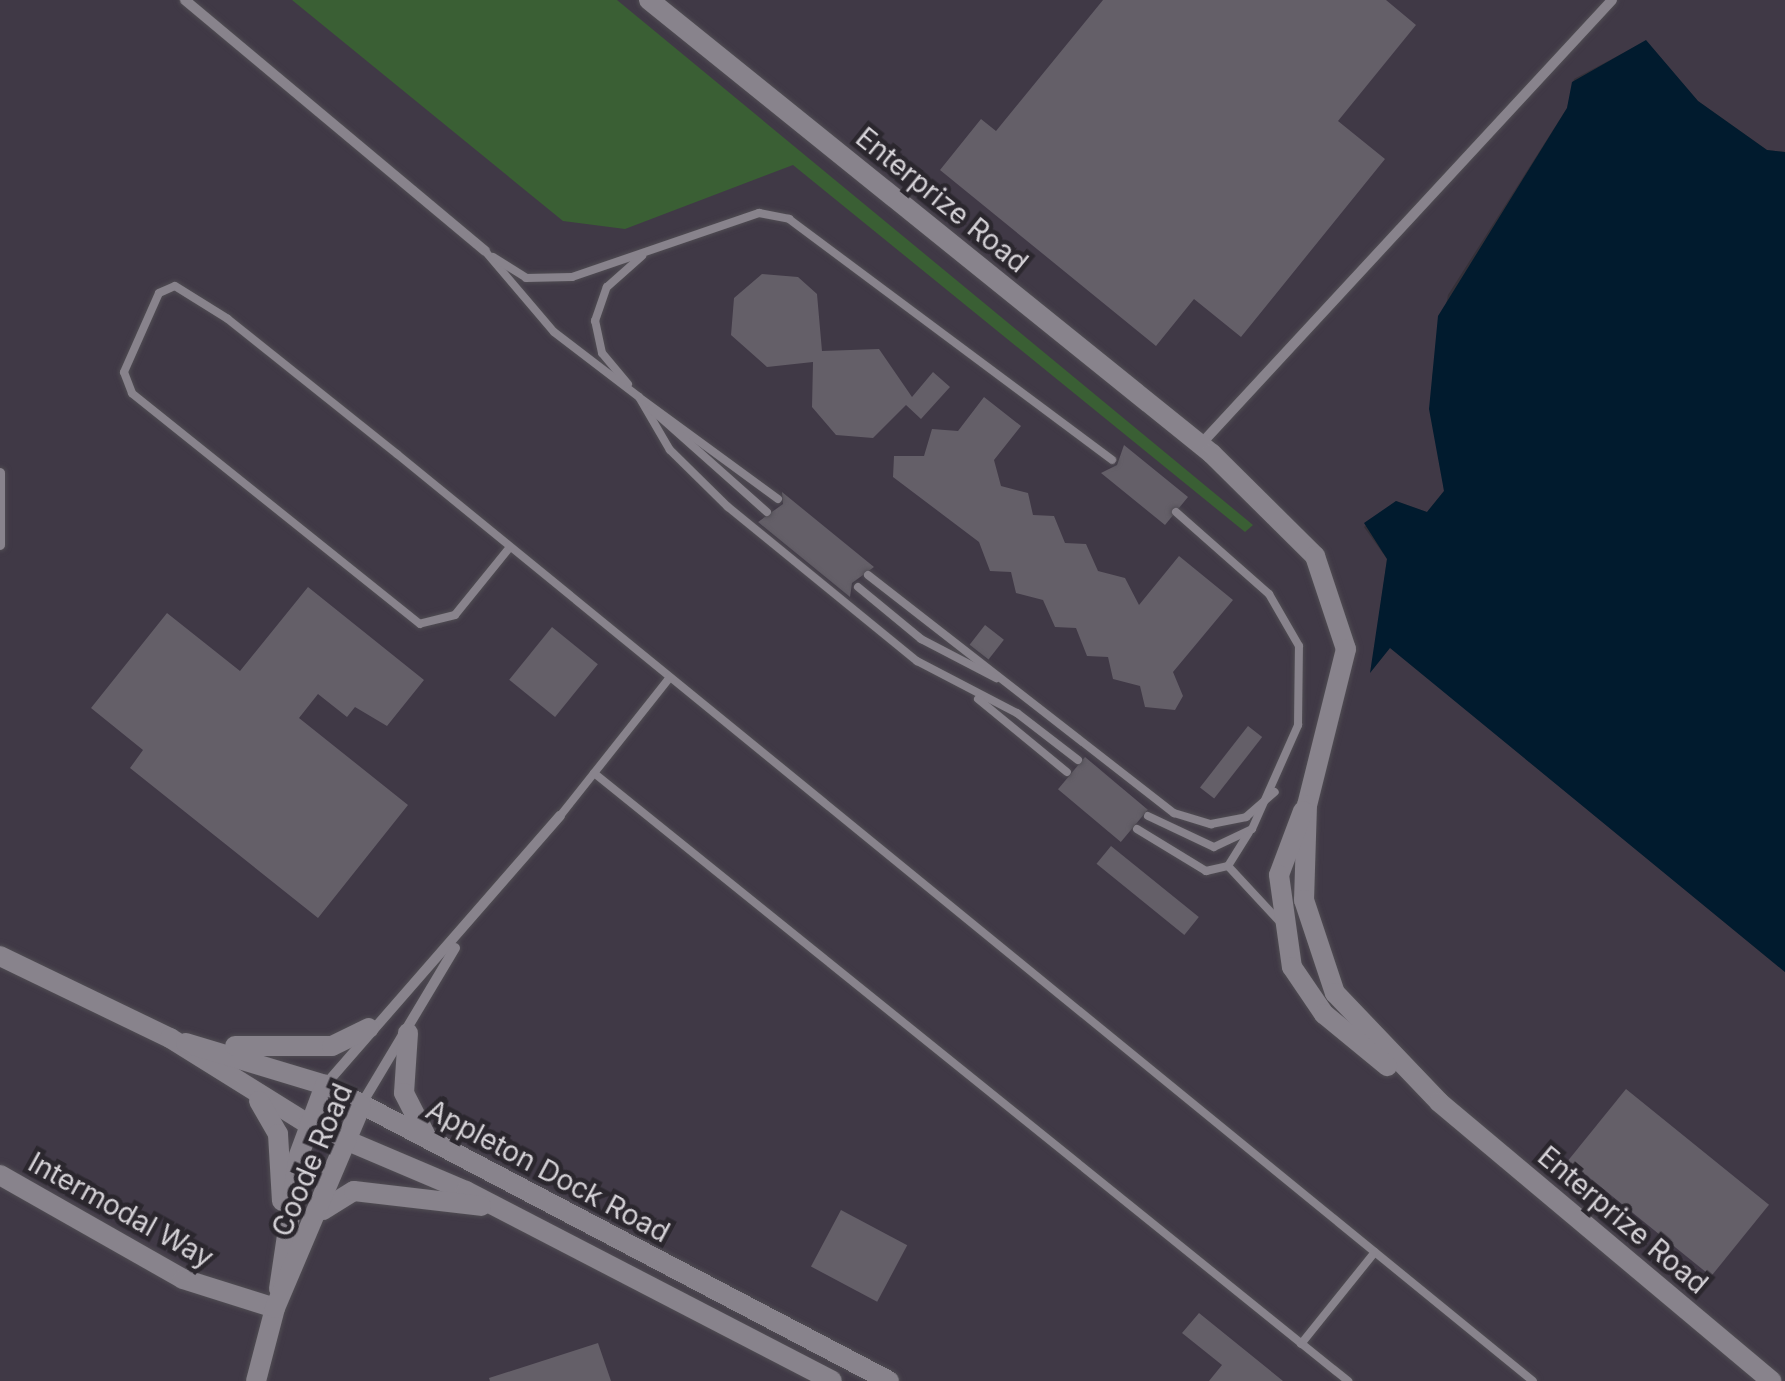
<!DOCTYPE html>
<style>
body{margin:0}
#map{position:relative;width:1785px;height:1381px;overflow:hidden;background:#353139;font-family:Inter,sans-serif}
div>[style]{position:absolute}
.built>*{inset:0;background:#403946}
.green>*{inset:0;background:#3a5f34}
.water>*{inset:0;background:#011b2e}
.building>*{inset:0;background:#645f68;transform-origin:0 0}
.roads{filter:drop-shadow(0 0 2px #504d53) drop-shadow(0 0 2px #504d53)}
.lane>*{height:8px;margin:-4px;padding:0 4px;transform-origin:4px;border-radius:4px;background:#88838c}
.street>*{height:10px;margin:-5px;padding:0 5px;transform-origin:5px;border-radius:5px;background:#88838c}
.secondary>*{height:20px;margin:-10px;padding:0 10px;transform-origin:10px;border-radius:10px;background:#88838c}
span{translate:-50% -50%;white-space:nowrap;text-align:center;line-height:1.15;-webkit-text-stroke:9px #2b272e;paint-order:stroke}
.street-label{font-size:28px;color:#d4d1d6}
</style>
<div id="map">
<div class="built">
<i style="clip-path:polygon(0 0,1785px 0,1785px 152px,1767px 150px,1698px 101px,1646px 41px,1574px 79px,1567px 108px,1448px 295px,1432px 377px,1444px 491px,1427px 512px,1396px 501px,1364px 527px,1387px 559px,1372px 670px,1390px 647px,1785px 972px,1785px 1381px,0 1381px)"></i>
</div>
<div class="green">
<i style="clip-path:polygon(292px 0,617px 0,1253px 525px,1245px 532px,793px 165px,625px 229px,563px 221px)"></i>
</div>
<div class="water">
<i style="clip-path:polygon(1646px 40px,1698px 101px,1767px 150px,1785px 152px,1785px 972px,1390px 648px,1370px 673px,1387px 559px,1364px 523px,1396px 501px,1427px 512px,1444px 491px,1429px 409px,1438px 316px,1567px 108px,1572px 82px)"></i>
</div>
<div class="building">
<i style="clip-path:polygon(1103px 0,1386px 0,1416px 25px,1338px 121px,1385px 159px,1241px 337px,1194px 299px,1156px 346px,940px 170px,981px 119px,996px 131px)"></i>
<i style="clip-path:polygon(762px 274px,798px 277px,817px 294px,822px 351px,879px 349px,912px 397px,933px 372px,950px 387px,921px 419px,906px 405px,873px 438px,836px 435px,812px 407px,813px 362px,767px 367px,731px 335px,734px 298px)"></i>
<i style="clip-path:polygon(984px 397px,1021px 426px,994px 460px,1001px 486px,1028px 493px,1033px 515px,1054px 516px,1065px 543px,1086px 544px,1098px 571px,1125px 578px,1139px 605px,1179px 556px,1233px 600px,1173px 672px,1183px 696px,1175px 710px,1145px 707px,1140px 686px,1113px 679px,1108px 657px,1087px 656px,1076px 628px,1055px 627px,1043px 600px,1016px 593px,1011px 572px,990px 571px,979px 542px,893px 477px,894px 456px,924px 456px,932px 429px,958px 431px)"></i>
<i style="clip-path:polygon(1124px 445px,1188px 497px,1165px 525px,1101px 473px,1117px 465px)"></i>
<i style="clip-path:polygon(782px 492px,874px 567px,852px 583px,850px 597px,758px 522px,783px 504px)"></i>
<i style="clip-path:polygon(308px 587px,424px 680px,387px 726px,355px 707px,347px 717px,318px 694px,299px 718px,408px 805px,318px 918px,130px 768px,143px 750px,91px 708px,167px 613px,240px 671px)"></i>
<i style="left:985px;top:625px;width:24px;height:25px;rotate:38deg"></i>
<i style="left:552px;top:627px;width:59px;height:68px;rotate:39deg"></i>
<i style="left:1248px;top:726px;width:18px;height:78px;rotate:38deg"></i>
<i style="left:1085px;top:757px;width:82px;height:42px;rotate:40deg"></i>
<i style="left:1111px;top:846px;width:113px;height:23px;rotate:39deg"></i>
<i style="left:1626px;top:1089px;width:184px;height:92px;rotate:39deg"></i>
<i style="left:841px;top:1210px;width:75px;height:64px;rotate:28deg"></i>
<i style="clip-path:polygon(1199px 1313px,1283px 1381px,1209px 1381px,1222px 1365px,1182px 1333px)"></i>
<i style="clip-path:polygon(598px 1343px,611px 1381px,490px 1381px,489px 1378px)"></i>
</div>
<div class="roads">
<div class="lane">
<i style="left:485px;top:251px;width:106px;rotate:49.6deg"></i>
<i style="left:554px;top:332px;width:107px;rotate:37.4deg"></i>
<i style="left:639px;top:397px;width:61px;rotate:59.7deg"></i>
<i style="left:670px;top:450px;width:81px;rotate:44.5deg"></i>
<i style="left:728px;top:507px;width:244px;rotate:39.2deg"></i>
<i style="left:917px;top:661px;width:113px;rotate:27.5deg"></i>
<i style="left:1017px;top:713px;width:77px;rotate:37.6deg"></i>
<i style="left:493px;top:257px;width:39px;rotate:32deg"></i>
<i style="left:526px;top:278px;width:46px;rotate:-1.2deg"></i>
<i style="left:572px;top:277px;width:198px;rotate:-18.9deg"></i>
<i style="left:759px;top:213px;width:31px;rotate:11deg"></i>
<i style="left:789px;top:219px;width:403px;rotate:36.7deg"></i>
<i style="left:628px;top:384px;width:40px;rotate:-130deg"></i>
<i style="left:602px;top:353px;width:33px;rotate:-102deg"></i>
<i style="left:595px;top:321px;width:36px;rotate:-71deg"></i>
<i style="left:607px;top:287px;width:47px;rotate:-41.5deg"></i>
<i style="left:640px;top:398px;width:171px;rotate:36.2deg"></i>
<i style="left:651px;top:409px;width:155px;rotate:41.6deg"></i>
<i style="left:510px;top:547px;width:87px;rotate:129deg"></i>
<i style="left:455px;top:615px;width:36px;rotate:166deg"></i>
<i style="left:420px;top:624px;width:369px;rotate:-141.3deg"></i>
<i style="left:132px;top:393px;width:22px;rotate:-111deg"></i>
<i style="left:124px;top:372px;width:86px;rotate:-66.1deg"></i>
<i style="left:159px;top:293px;width:17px;rotate:-24deg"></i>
<i style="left:175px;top:286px;width:62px;rotate:31.9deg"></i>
<i style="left:228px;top:319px;width:216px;rotate:38.6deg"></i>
<i style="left:397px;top:454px;width:1466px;rotate:39.22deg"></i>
<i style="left:868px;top:575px;width:388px;rotate:37.9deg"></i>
<i style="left:1174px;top:813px;width:39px;rotate:17deg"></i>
<i style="left:1211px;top:824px;width:36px;rotate:-11deg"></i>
<i style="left:1246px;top:817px;width:38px;rotate:-41deg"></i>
<i style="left:858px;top:587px;width:82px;rotate:39.5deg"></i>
<i style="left:921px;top:639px;width:85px;rotate:27.5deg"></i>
<i style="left:978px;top:699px;width:115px;rotate:39.4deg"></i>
<i style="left:594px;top:773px;width:969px;rotate:38.88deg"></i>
<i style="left:560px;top:816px;width:177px;rotate:-51.6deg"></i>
<i style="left:1148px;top:816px;width:73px;rotate:25.2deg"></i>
<i style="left:1214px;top:847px;width:42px;rotate:-25.3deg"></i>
<i style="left:1252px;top:829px;width:114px;rotate:-66.1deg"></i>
<i style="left:1298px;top:725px;width:79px;rotate:-89.3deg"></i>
<i style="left:1299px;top:646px;width:60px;rotate:-120deg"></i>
<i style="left:1269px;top:594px;width:124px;rotate:-138.6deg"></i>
<i style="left:1137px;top:829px;width:81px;rotate:31.3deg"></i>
<i style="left:1206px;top:871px;width:23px;rotate:-13deg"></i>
<i style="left:1228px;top:866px;width:39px;rotate:-58deg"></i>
<i style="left:1228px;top:866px;width:76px;rotate:47.1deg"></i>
<i style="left:1301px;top:1344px;width:118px;rotate:-51.2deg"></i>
</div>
<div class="street">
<i style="left:185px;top:0;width:391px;rotate:39.9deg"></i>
<i style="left:1201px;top:444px;width:605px;rotate:-47.21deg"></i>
<i style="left:0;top:473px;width:72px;rotate:90deg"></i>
<i style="left:326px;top:1084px;width:356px;rotate:-48.9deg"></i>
<i style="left:361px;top:1105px;width:183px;rotate:-59.1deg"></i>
</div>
<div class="secondary">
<i style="left:649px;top:0;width:723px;rotate:38.88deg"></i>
<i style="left:1212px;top:454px;width:145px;rotate:44.7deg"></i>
<i style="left:1315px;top:556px;width:98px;rotate:71.6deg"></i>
<i style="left:1346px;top:649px;width:161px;rotate:104deg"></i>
<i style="left:1307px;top:805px;width:95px;rotate:91.8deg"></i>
<i style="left:1304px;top:900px;width:98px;rotate:71.6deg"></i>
<i style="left:1335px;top:993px;width:151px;rotate:46.3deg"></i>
<i style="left:1439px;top:1102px;width:434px;rotate:40deg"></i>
<i style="left:1303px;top:811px;width:68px;rotate:110.6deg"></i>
<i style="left:1279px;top:875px;width:93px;rotate:82deg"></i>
<i style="left:1292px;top:967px;width:57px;rotate:55.8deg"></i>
<i style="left:1324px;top:1014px;width:82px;rotate:39.5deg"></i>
<i style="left:0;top:956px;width:189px;rotate:25.8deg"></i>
<i style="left:170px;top:1038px;width:163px;rotate:31.9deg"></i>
<i style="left:308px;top:1124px;width:172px;rotate:23deg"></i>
<i style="left:466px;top:1191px;width:412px;rotate:27.4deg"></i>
<i style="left:408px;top:1033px;width:60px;rotate:93.8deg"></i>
<i style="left:404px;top:1093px;width:46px;rotate:62.9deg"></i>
<i style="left:186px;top:1043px;width:145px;rotate:16.8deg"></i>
<i style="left:325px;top:1085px;width:637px;rotate:27.69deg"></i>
<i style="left:235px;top:1046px;width:97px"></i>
<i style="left:332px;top:1046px;width:41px;rotate:-25.9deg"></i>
<i style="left:259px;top:1101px;width:38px;rotate:60deg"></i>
<i style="left:278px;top:1134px;width:67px;rotate:86.6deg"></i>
<i style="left:0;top:1175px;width:210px;rotate:29.6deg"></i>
<i style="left:183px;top:1279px;width:96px;rotate:17.5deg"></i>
<i style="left:323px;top:1210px;width:36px;rotate:-32deg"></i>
<i style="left:354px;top:1191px;width:128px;rotate:6.7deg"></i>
<i style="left:279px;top:1289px;width:135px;rotate:-81.5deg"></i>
<i style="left:299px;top:1155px;width:75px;rotate:-69.6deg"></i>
<i style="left:256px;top:1381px;width:75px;rotate:-75.4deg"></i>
<i style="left:275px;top:1308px;width:220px;rotate:-67deg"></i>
</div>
</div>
<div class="street-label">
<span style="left:942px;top:200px;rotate:39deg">Enterprize Road</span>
<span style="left:312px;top:1160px;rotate:-67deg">Coode Road</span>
<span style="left:548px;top:1171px;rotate:28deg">Appleton Dock Road</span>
<span style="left:121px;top:1210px;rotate:29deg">Intermodal Way</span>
<span style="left:1623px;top:1220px;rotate:40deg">Enterprize Road</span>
</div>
</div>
